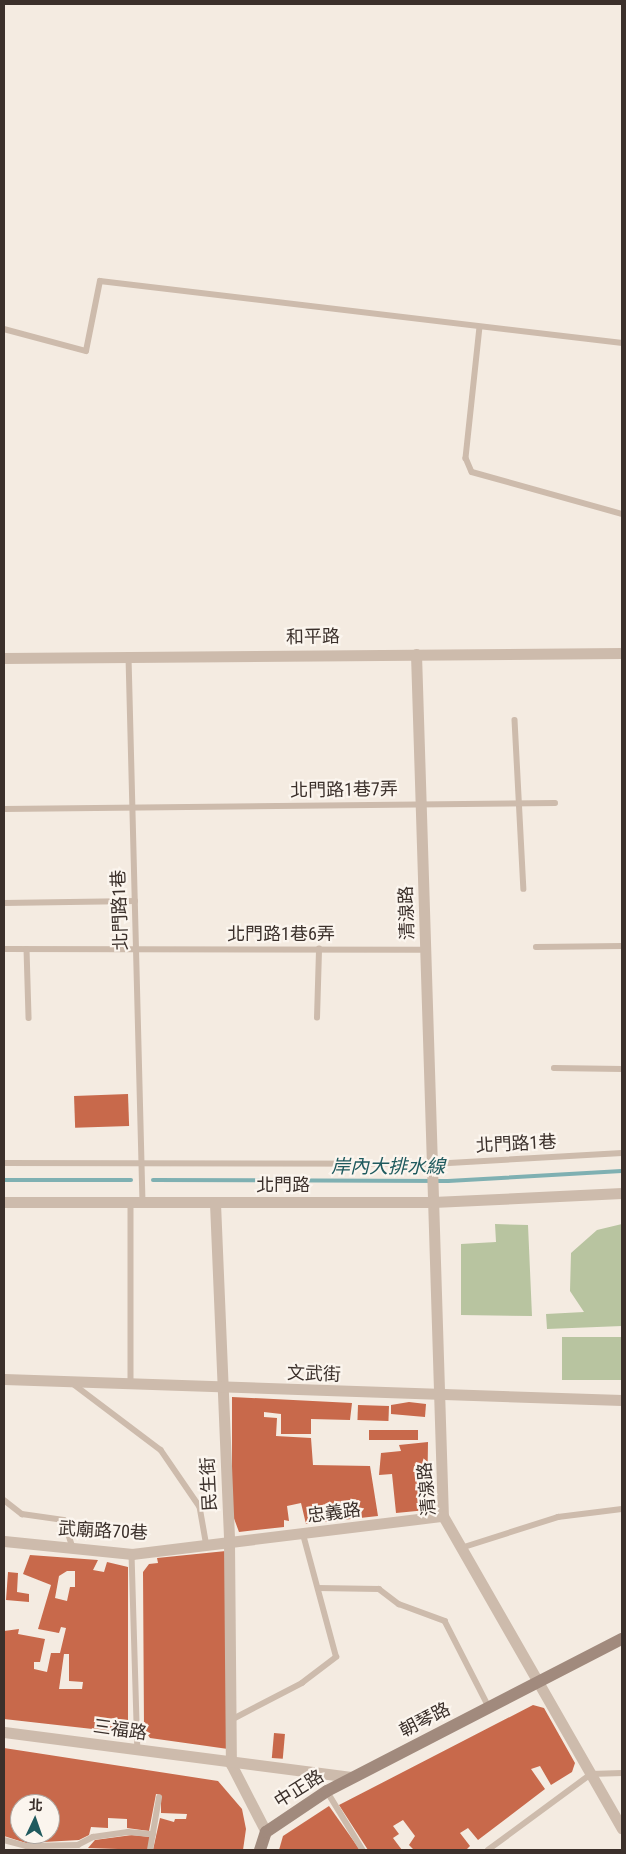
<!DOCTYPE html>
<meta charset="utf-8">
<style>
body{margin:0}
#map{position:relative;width:626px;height:1854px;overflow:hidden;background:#f4ebe1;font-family:"Roboto Condensed","Noto Sans TC",sans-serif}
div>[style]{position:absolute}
.green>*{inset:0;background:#b8c4a0;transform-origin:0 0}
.stream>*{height:4px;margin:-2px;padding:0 2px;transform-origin:2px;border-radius:2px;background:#7fb0b2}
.building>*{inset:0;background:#c8694b;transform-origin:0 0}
.lane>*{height:5.5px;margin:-2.75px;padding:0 2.75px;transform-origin:2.75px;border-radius:2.75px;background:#cdbbac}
.street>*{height:11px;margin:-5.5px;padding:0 5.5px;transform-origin:5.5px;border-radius:5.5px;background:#cdbbac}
.secondary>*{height:12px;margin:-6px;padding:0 6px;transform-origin:6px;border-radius:6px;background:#a18a7d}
span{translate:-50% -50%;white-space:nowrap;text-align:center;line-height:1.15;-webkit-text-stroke:4.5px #fbf5ee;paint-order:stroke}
.street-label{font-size:18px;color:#3b302b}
.water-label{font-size:19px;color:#1f5a5e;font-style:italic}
.frame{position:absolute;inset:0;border:5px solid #3b302b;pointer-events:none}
.north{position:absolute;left:10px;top:1794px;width:50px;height:50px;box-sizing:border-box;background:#fbf5ee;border:1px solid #aea6a0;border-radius:50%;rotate:3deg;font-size:14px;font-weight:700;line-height:20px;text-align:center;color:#3b302b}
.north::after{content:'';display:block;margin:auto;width:18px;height:22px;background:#1f5a5e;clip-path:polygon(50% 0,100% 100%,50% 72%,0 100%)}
</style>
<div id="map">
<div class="green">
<i style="clip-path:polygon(495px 1224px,528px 1225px,532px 1316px,461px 1315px,461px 1244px,496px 1242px)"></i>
<i style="clip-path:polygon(622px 1224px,622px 1326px,547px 1329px,546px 1314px,584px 1312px,570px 1291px,571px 1253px,597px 1230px)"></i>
<i style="left:622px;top:1337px;width:43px;height:60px;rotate:90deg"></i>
</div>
<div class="stream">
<i style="left:4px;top:1180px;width:127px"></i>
<i style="left:153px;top:1180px;width:295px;rotate:0.2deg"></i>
<i style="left:448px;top:1181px;width:174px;rotate:-3.3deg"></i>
</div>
<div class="building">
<i style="left:128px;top:1094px;width:32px;height:54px;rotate:88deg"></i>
<i style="clip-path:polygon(232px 1397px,352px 1403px,350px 1420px,311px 1419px,311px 1434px,281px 1434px,281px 1414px,264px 1412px,264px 1417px,277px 1418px,276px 1436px,311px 1438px,313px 1465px,370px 1466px,378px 1516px,306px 1524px,301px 1503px,287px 1506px,289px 1521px,284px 1520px,284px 1527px,239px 1532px,232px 1513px)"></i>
<i style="clip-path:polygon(409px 1402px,426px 1404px,425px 1417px,391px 1414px,391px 1405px)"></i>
<i style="left:358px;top:1405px;width:31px;height:15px;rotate:2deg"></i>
<i style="left:418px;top:1430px;width:10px;height:49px;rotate:90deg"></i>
<i style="clip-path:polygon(428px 1442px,427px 1510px,396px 1513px,392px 1474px,379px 1475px,381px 1453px,401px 1451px,399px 1445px)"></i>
<i style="clip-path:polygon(226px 1551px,228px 1749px,150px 1738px,144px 1729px,143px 1572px,149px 1564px,158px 1563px,157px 1558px)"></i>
<i style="clip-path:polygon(evenodd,30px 1555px,98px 1560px,93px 1570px,104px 1572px,107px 1562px,128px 1567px,128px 1733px,4px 1719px,4px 1631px,19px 1629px,18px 1634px,45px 1639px,40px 1662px,34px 1662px,34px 1669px,47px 1672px,51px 1653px,60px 1653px,66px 1628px,61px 1627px,59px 1633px,38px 1629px,51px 1585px,23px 1574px,30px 1555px,67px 1571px,75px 1571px,75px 1587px,70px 1587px,67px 1601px,55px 1598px,59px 1576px,67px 1571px,30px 1555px,64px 1654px,69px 1654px,69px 1681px,83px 1682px,82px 1689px,59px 1689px,64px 1654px)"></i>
<i style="clip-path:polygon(8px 1572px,18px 1573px,17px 1592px,29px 1594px,29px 1602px,6px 1600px)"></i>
<i style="clip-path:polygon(533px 1705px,544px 1708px,575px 1763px,572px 1772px,551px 1785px,540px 1766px,531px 1769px,545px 1789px,478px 1840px,468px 1828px,460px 1833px,470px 1846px,466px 1850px,414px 1850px,409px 1845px,415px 1836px,403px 1820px,393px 1826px,399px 1834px,393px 1838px,402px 1850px,368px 1850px,339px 1805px)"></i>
<i style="left:274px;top:1733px;width:11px;height:25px;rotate:5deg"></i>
<i style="clip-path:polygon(evenodd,4px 1748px,218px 1781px,242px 1809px,246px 1829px,243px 1850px,153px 1850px,160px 1818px,174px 1822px,175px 1819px,186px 1819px,187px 1814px,161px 1813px,161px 1795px,156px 1794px,149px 1831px,127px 1828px,127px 1819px,108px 1818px,108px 1828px,91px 1827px,89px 1835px,79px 1840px,26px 1843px,4px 1836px,4px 1748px,20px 1804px,50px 1804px,50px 1834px,20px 1834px,20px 1804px)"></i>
<i style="clip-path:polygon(329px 1806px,360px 1850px,279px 1850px,283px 1836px)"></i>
<i style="clip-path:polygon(132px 1835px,150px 1837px,148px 1850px,88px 1848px,95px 1840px)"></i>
</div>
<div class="lane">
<i style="left:480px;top:327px;width:132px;rotate:96.1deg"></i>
<i style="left:466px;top:458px;width:15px;rotate:67deg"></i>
<i style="left:472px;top:472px;width:156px;rotate:15.6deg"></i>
<i style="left:4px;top:329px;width:85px;rotate:15deg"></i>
<i style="left:86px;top:351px;width:71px;rotate:-78.7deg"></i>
<i style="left:100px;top:281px;width:526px;rotate:6.77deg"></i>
<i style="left:129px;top:657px;width:545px;rotate:88.53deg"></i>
<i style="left:515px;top:720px;width:169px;rotate:87deg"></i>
<i style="left:4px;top:809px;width:551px;rotate:-0.62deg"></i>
<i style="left:4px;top:903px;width:131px;rotate:-0.9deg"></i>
<i style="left:536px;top:947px;width:86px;rotate:-0.7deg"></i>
<i style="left:4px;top:949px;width:422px;rotate:0.1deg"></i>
<i style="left:27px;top:949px;width:69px;rotate:88.3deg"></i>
<i style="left:317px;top:1018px;width:69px;rotate:-88.3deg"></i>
<i style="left:554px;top:1068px;width:68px;rotate:0.8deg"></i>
<i style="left:4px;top:1163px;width:428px;rotate:0.1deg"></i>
<i style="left:432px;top:1164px;width:190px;rotate:-3.3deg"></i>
<i style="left:131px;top:1202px;width:183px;rotate:90deg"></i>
<i style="left:72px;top:1383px;width:111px;rotate:37deg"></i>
<i style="left:161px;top:1450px;width:69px;rotate:55.6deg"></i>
<i style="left:200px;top:1507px;width:40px;rotate:80deg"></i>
<i style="left:4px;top:1500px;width:23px;rotate:38deg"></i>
<i style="left:22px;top:1514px;width:42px;rotate:8.1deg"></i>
<i style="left:64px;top:1520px;width:29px;rotate:72deg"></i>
<i style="left:461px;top:1548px;width:102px;rotate:-17.7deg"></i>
<i style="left:558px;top:1517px;width:64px;rotate:-7.1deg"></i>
<i style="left:132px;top:1554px;width:197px;rotate:88.3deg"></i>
<i style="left:318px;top:1588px;width:61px;rotate:0.9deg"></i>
<i style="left:379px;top:1589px;width:25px;rotate:37deg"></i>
<i style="left:399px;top:1604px;width:49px;rotate:20.3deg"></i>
<i style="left:445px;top:1621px;width:97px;rotate:62.9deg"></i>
<i style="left:231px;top:1720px;width:80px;rotate:-27.5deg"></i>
<i style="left:302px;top:1683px;width:43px;rotate:-37.4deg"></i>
<i style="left:336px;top:1657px;width:126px;rotate:-105.1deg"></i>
<i style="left:327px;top:1791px;width:69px;rotate:58.6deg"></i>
<i style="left:4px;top:1840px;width:24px;rotate:15deg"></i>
<i style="left:27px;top:1846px;width:51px;rotate:-1.1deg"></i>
<i style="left:78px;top:1845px;width:17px;rotate:-28deg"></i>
<i style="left:93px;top:1837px;width:35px;rotate:-8deg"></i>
<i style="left:128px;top:1832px;width:25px;rotate:5deg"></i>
<i style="left:150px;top:1850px;width:53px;rotate:-80.2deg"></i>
<i style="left:488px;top:1850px;width:128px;rotate:-36.4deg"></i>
<i style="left:591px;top:1774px;width:31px;rotate:-2deg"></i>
</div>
<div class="street">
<i style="left:416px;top:654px;width:862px;rotate:88.21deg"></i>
<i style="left:443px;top:1516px;width:360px;rotate:60.2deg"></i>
<i style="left:4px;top:658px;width:618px;rotate:-0.46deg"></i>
<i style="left:4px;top:1202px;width:429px"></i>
<i style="left:433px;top:1202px;width:189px;rotate:-2.7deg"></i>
<i style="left:215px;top:1203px;width:340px;rotate:87.6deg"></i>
<i style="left:229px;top:1543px;width:221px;rotate:89.5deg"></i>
<i style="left:231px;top:1764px;width:76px;rotate:62.8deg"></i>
<i style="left:4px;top:1379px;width:618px;rotate:1.95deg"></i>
<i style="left:4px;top:1541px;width:129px;rotate:5.8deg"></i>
<i style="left:132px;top:1554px;width:313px;rotate:-7deg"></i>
<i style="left:4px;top:1732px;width:350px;rotate:7.4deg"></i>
</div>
<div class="secondary">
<i style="left:260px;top:1850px;width:19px;rotate:-72deg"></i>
<i style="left:266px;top:1832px;width:73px;rotate:-33.9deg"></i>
<i style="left:327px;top:1791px;width:332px;rotate:-27.3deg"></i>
</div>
<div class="street-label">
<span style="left:313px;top:637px;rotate:-1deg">和平路</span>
<span style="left:344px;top:790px;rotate:-1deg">北門路1巷7弄</span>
<span style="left:120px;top:910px;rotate:-92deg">北門路1巷</span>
<span style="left:407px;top:913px;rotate:-92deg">清湶路</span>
<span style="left:281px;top:934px">北門路1巷6弄</span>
<span style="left:516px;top:1144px;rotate:-3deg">北門路1巷</span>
<span style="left:283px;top:1185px">北門路</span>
<span style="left:314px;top:1374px;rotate:2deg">文武街</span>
<span style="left:209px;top:1484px;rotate:-93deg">民生街</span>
<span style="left:427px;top:1489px;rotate:-95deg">清湶路</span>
<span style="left:334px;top:1513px;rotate:-7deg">忠義路</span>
<span style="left:103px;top:1531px;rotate:3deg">武廟路70巷</span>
<span style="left:425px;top:1720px;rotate:-27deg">朝琴路</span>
<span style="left:120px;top:1730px;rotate:8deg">三福路</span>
<span style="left:299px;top:1789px;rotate:-32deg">中正路</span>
</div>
<div class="water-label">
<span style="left:388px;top:1167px">岸內大排水線</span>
</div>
<div class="frame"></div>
<div class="north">北</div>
</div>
